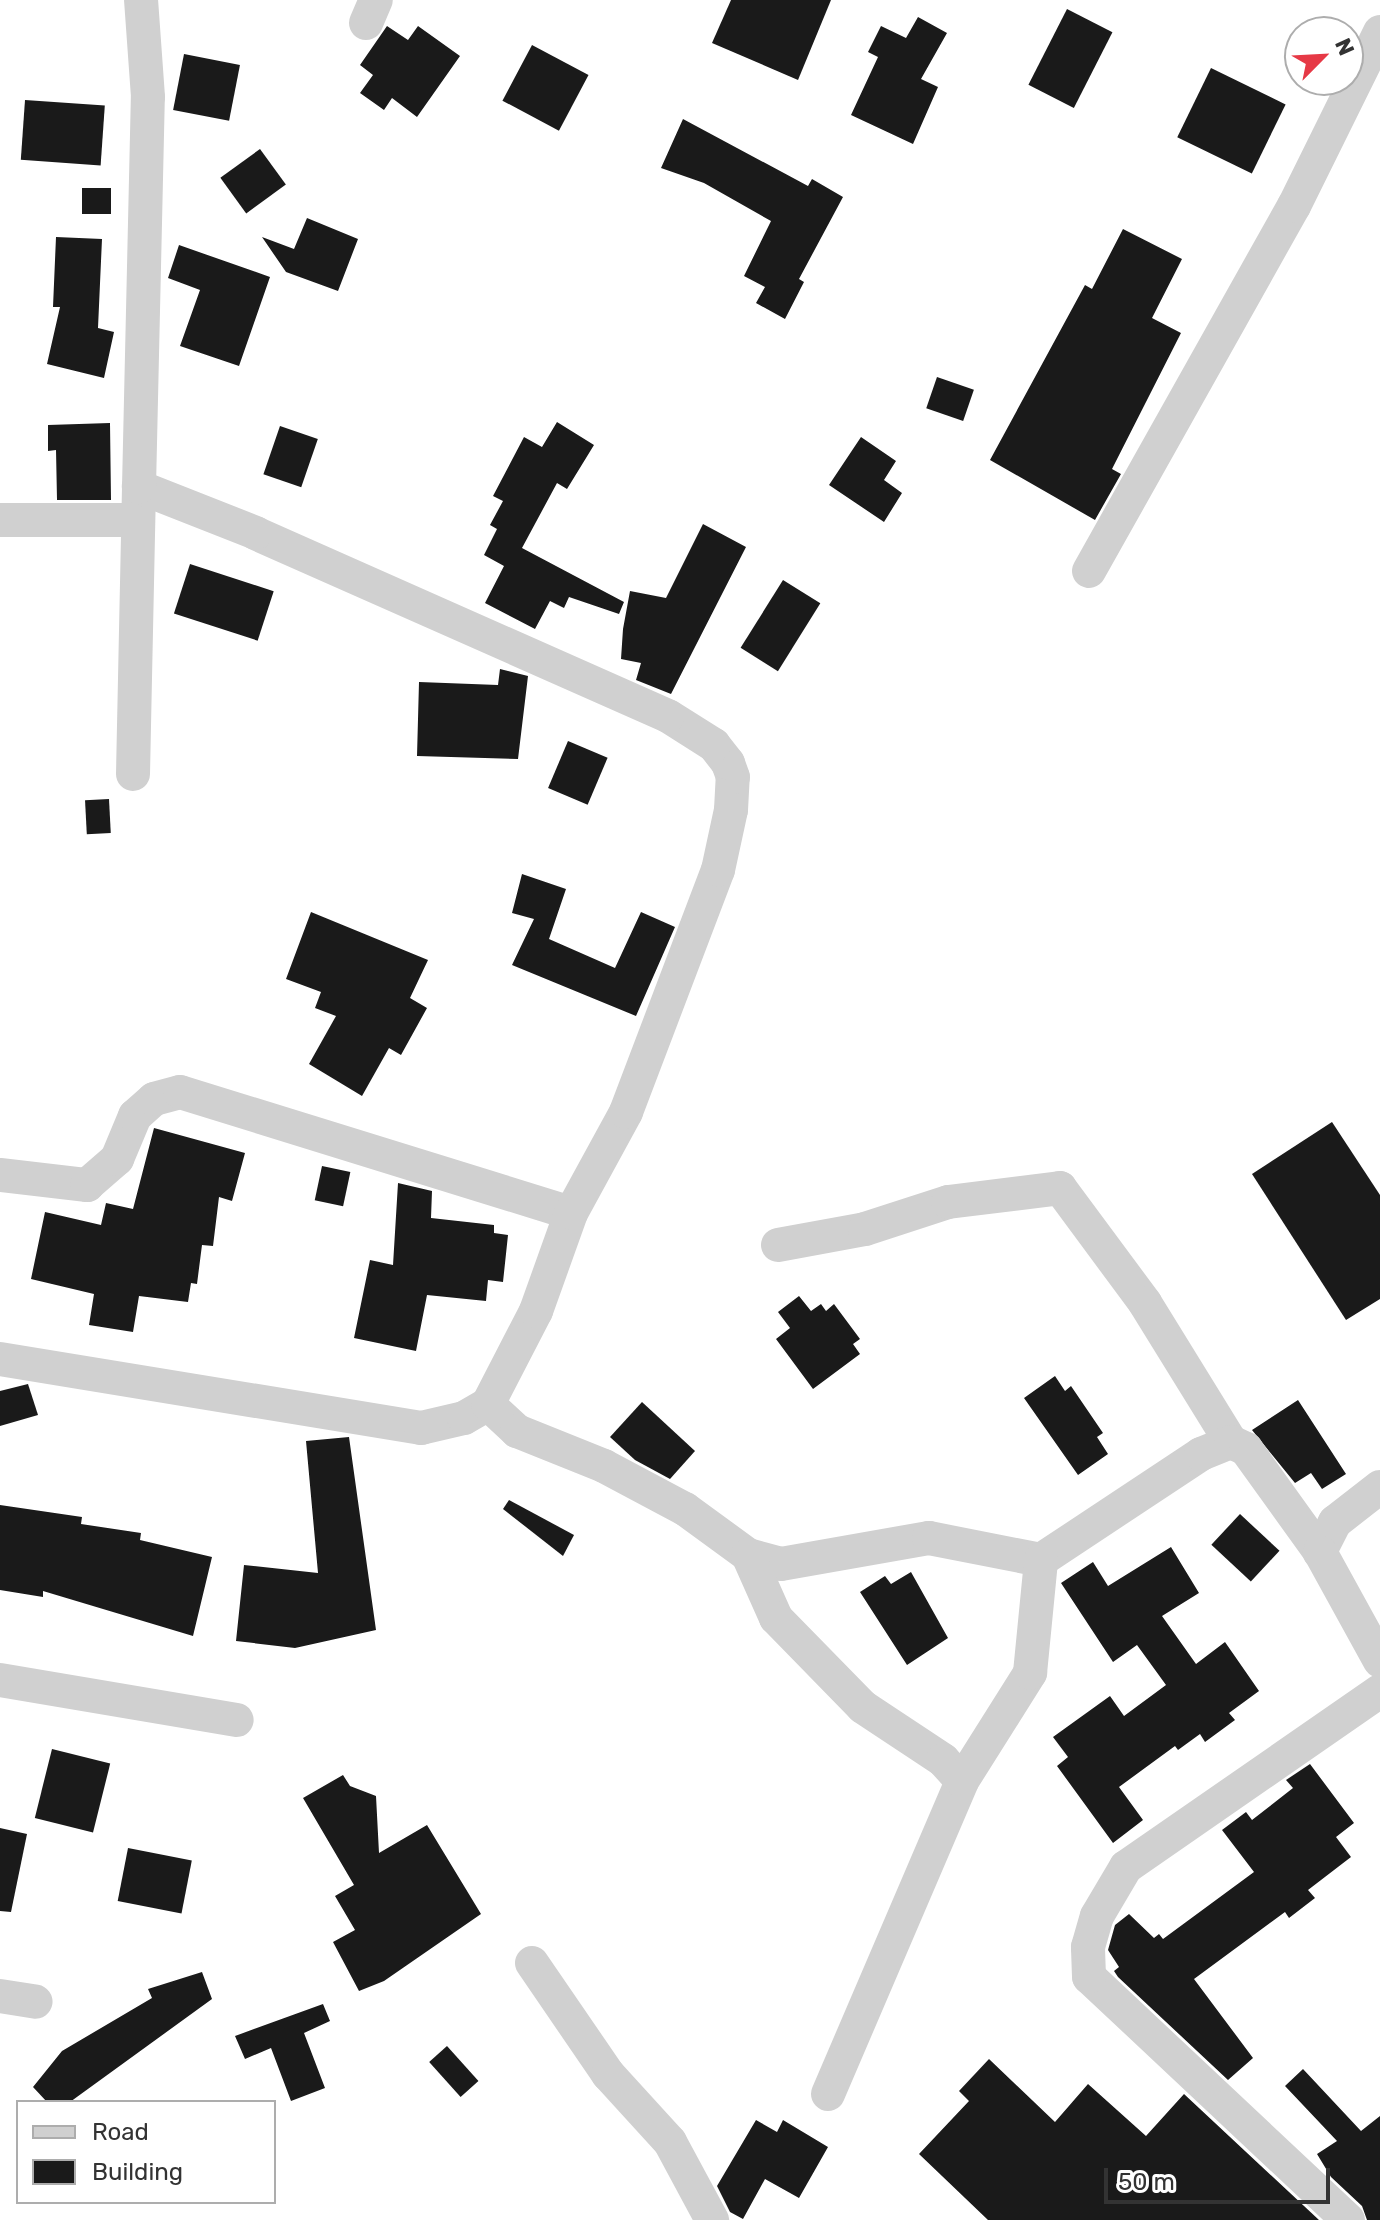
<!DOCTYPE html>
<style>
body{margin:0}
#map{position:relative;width:1380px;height:2220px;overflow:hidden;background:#fff;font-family:Rubik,sans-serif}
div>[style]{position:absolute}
.building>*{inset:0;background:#1a1a1a;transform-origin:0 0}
.minor>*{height:34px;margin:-17px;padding:0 17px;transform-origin:17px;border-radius:17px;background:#d0d0d0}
span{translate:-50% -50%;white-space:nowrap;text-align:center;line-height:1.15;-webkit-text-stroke:8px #fff;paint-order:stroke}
.legend{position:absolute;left:16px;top:2100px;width:260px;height:104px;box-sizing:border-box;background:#fff;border:2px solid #adadad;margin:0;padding:10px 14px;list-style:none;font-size:24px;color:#333}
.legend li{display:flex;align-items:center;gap:16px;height:40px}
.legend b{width:40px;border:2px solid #adadad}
.north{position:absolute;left:1284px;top:16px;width:80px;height:80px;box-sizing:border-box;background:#fff;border:2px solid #adadad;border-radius:50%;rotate:66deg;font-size:22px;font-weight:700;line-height:32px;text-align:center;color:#333}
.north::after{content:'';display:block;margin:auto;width:28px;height:36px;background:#e63946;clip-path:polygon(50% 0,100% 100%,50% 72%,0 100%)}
.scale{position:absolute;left:1104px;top:2168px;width:226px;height:36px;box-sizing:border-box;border:4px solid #333;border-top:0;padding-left:10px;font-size:24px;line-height:28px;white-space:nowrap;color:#333;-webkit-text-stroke:6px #fff;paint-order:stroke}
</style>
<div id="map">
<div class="building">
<i style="clip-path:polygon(731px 0,831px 0,798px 80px,712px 43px)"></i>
<i style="left:1067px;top:9px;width:51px;height:85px;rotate:27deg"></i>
<i style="clip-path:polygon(918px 17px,947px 33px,921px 79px,938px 87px,913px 144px,851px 115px,878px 57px,868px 52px,881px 26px,906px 38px)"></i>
<i style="clip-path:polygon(387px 26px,408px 40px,418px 26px,460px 56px,417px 117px,392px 98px,384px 110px,360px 93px,373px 75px,360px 65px)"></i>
<i style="left:532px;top:45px;width:64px;height:63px;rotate:28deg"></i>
<i style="left:184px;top:54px;width:57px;height:57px;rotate:11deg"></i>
<i style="left:1211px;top:68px;width:83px;height:77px;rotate:26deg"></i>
<i style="left:25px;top:100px;width:80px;height:60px;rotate:4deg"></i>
<i style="clip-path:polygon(683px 119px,808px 186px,812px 179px,843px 197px,799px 279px,804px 282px,785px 319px,756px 303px,765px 287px,744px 276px,771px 221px,704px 183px,661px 168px)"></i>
<i style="left:260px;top:149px;width:44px;height:49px;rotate:54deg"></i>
<i style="left:82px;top:188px;width:29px;height:26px"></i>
<i style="clip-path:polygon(307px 218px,358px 239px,338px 291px,286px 272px,262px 237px,294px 249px)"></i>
<i style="clip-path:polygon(1123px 229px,1182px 259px,1152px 318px,1181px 333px,1112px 469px,1121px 474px,1095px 520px,990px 460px,1085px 285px,1092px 289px)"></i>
<i style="clip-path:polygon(56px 237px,102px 239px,98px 328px,114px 332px,104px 378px,47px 364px,60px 307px,53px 307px)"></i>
<i style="clip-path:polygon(179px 245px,270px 277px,239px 366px,180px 346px,200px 290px,168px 278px)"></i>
<i style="left:937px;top:377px;width:39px;height:33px;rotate:19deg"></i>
<i style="clip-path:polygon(557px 422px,594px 445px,567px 489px,557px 483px,522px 548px,624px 602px,619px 614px,569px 597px,564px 608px,550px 601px,535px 629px,485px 603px,504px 566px,484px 555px,497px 529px,490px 525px,503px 501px,493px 496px,524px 437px,542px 447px)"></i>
<i style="clip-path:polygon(110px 423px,111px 500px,57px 500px,56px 450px,48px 451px,48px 425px)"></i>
<i style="left:280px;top:426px;width:40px;height:51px;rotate:19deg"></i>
<i style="clip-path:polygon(861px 437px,896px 461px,884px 480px,902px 493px,884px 522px,829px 485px)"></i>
<i style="clip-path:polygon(703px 524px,746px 547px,671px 694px,636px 680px,641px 663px,621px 659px,623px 629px,630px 591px,666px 598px)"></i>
<i style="left:190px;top:564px;width:88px;height:52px;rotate:18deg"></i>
<i style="left:783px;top:580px;width:44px;height:80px;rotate:32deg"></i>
<i style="clip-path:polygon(500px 669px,528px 676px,518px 759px,417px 756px,419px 682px,498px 685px)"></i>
<i style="left:568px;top:741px;width:43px;height:51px;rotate:23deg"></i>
<i style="left:109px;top:799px;width:34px;height:24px;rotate:87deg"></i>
<i style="clip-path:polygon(522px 874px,566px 889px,549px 939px,615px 968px,641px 912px,675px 927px,636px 1016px,512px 965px,534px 919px,512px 913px)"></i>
<i style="clip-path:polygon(311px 912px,428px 960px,410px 998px,427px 1008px,401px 1055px,389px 1048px,362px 1096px,309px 1064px,336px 1016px,315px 1008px,321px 992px,286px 979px)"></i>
<i style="clip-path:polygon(1332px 1122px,1380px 1195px,1380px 1299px,1346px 1320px,1252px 1174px)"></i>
<i style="clip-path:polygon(154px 1128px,245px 1153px,232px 1201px,219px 1197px,213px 1246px,202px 1245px,197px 1284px,191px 1283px,188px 1302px,139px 1296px,133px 1332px,89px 1325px,94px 1294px,31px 1279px,45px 1212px,101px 1225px,106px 1203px,133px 1209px)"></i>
<i style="left:322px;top:1166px;width:29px;height:35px;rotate:12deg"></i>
<i style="clip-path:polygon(398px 1183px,432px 1191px,431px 1218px,494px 1225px,494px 1233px,508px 1235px,503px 1282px,488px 1280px,486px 1301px,427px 1295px,416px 1351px,354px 1338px,370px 1260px,393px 1265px)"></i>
<i style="clip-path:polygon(799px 1296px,811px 1311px,821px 1304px,826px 1311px,834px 1304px,860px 1339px,853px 1344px,860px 1354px,813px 1389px,776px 1339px,790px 1328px,778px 1312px)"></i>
<i style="clip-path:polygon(1055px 1376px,1065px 1391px,1071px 1386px,1103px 1433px,1097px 1437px,1108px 1454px,1078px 1475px,1024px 1398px)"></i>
<i style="clip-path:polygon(28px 1384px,38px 1415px,0 1426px,0 1391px)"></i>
<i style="clip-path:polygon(1298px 1400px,1346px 1474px,1322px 1489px,1311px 1473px,1295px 1483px,1252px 1430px)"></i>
<i style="clip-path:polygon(642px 1402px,695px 1451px,670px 1479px,635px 1460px,610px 1437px)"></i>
<i style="clip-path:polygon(349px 1437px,376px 1630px,295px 1648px,236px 1641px,244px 1565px,318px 1573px,306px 1441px)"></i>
<i style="clip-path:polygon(509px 1500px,574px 1535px,563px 1556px,503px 1509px)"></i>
<i style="clip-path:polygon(0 1505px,82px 1517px,81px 1524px,141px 1533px,140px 1540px,212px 1557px,193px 1636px,43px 1591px,43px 1597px,0 1590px)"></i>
<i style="left:1240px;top:1514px;width:54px;height:42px;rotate:43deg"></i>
<i style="clip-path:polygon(1171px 1547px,1199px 1593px,1162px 1616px,1196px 1664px,1225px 1642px,1259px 1691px,1229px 1713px,1235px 1720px,1205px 1742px,1200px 1734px,1178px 1750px,1175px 1746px,1119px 1787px,1143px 1820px,1113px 1843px,1057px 1766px,1068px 1757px,1053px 1737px,1110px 1696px,1124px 1716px,1166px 1685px,1137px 1645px,1113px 1662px,1061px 1583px,1093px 1562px,1108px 1586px)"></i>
<i style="clip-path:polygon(911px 1572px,948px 1638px,907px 1665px,860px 1592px,885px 1576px,891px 1584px)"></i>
<i style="left:52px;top:1749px;width:60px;height:71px;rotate:14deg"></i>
<i style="clip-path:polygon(1310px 1764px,1354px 1823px,1336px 1837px,1351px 1857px,1308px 1890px,1315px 1898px,1289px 1918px,1285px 1912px,1194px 1979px,1253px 2058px,1228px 2080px,1118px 1977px,1114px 1971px,1119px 1967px,1108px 1950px,1115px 1925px,1129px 1914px,1154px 1938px,1159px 1934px,1163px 1939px,1254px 1872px,1222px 1830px,1246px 1812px,1252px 1820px,1293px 1788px,1286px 1780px)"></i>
<i style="clip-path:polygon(343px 1775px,350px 1786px,376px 1796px,379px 1853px,427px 1825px,481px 1914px,384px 1981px,359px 1991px,333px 1942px,355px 1930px,335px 1896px,354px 1885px,303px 1798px)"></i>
<i style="clip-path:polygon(0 1828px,27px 1834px,11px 1912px,0 1911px)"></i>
<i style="left:128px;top:1848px;width:65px;height:54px;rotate:11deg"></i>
<i style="clip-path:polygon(202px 1972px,212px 1999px,70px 2102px,47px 2102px,33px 2087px,62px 2051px,152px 1998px,148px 1989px)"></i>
<i style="clip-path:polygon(323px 2004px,330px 2021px,304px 2033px,325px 2088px,291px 2101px,271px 2048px,245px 2059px,235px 2036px)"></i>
<i style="left:447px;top:2046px;width:47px;height:24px;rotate:48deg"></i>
<i style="clip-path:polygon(989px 2059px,1055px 2122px,1088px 2084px,1146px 2136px,1184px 2094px,1319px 2220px,988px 2220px,919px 2154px,969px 2101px,959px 2091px)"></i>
<i style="clip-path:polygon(1303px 2069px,1361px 2131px,1380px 2116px,1380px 2220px,1367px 2220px,1362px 2206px,1331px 2177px,1317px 2154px,1337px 2141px,1285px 2086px)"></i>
<i style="clip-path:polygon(756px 2120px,777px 2132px,783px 2120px,828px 2147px,799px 2198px,765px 2179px,743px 2219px,730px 2212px,717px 2186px)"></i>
</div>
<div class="minor">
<i style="left:366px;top:23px;width:25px;rotate:-67deg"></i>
<i style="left:0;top:520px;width:137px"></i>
<i style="left:1089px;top:571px;width:419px;rotate:-60.7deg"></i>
<i style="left:1294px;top:206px;width:194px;rotate:-63.7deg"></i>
<i style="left:133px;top:774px;width:287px;rotate:-88.8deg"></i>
<i style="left:0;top:1175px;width:88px;rotate:6.6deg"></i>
<i style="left:87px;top:1185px;width:40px;rotate:-41deg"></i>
<i style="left:117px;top:1159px;width:47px;rotate:-67.3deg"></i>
<i style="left:135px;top:1116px;width:25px;rotate:-42deg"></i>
<i style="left:154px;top:1099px;width:27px;rotate:-15deg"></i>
<i style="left:180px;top:1092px;width:409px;rotate:17.2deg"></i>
<i style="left:778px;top:1245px;width:88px;rotate:-10.4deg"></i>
<i style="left:865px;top:1229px;width:87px;rotate:-18deg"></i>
<i style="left:948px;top:1202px;width:113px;rotate:-7.1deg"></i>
<i style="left:1060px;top:1188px;width:143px;rotate:53.5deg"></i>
<i style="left:1145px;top:1303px;width:163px;rotate:58.3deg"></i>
<i style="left:0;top:1359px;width:427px;rotate:9.3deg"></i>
<i style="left:421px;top:1428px;width:44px;rotate:-13.1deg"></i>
<i style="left:464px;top:1418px;width:28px;rotate:-30deg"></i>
<i style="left:488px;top:1404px;width:105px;rotate:-62.7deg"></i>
<i style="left:536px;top:1311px;width:104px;rotate:-70.3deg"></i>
<i style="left:571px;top:1213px;width:115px;rotate:-61.4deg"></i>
<i style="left:626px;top:1112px;width:259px;rotate:-69.2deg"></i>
<i style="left:718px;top:870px;width:61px;rotate:-77.8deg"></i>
<i style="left:731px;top:810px;width:33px;rotate:-87deg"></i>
<i style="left:733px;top:777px;width:15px;rotate:-110deg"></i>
<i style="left:728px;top:763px;width:23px;rotate:-128deg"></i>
<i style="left:714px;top:745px;width:54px;rotate:-147.8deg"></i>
<i style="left:668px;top:716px;width:451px;rotate:-156.1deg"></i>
<i style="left:256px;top:533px;width:126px;rotate:-158.5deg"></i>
<i style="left:139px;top:487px;width:390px;rotate:-88.7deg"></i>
<i style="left:148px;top:97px;width:97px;rotate:-94.1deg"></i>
<i style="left:488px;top:1404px;width:40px;rotate:43deg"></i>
<i style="left:517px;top:1431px;width:94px;rotate:21.9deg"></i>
<i style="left:604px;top:1466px;width:92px;rotate:28deg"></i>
<i style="left:685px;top:1509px;width:78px;rotate:36.1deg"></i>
<i style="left:748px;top:1555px;width:34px;rotate:15deg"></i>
<i style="left:781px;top:1564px;width:150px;rotate:-10deg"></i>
<i style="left:929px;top:1538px;width:114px;rotate:11.1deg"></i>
<i style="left:1041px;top:1560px;width:192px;rotate:-33.5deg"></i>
<i style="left:1201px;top:1454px;width:32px;rotate:-22deg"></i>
<i style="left:1231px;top:1442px;width:17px;rotate:25deg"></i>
<i style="left:1246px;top:1449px;width:127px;rotate:54.3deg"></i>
<i style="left:1380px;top:1487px;width:57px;rotate:142.1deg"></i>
<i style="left:1335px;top:1522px;width:34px;rotate:117deg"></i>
<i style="left:1320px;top:1552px;width:124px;rotate:61.2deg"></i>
<i style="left:748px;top:1555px;width:69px;rotate:66deg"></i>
<i style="left:776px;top:1618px;width:124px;rotate:45.7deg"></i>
<i style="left:863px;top:1707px;width:96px;rotate:33.5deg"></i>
<i style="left:943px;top:1760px;width:28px;rotate:48deg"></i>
<i style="left:0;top:1680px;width:240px;rotate:9.6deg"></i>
<i style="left:532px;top:1963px;width:135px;rotate:55.6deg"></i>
<i style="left:608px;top:2074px;width:92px;rotate:47.6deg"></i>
<i style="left:670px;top:2142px;width:89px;rotate:61.7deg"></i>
<i style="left:0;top:1996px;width:36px;rotate:9deg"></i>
<i style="left:828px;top:2094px;width:340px;rotate:-66.8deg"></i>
<i style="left:962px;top:1781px;width:128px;rotate:-57.8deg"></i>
<i style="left:1030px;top:1673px;width:114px;rotate:-84.4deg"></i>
<i style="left:1348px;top:2220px;width:355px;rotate:-136.8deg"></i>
<i style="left:1089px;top:1977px;width:30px;rotate:-92deg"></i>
<i style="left:1088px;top:1947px;width:32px;rotate:-74deg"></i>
<i style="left:1097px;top:1916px;width:57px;rotate:-59.4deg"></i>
<i style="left:1126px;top:1867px;width:309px;rotate:-34.7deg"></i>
</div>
<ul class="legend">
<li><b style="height:10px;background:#d0d0d0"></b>Road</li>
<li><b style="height:22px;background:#1a1a1a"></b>Building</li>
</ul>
<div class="north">N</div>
<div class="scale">50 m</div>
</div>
